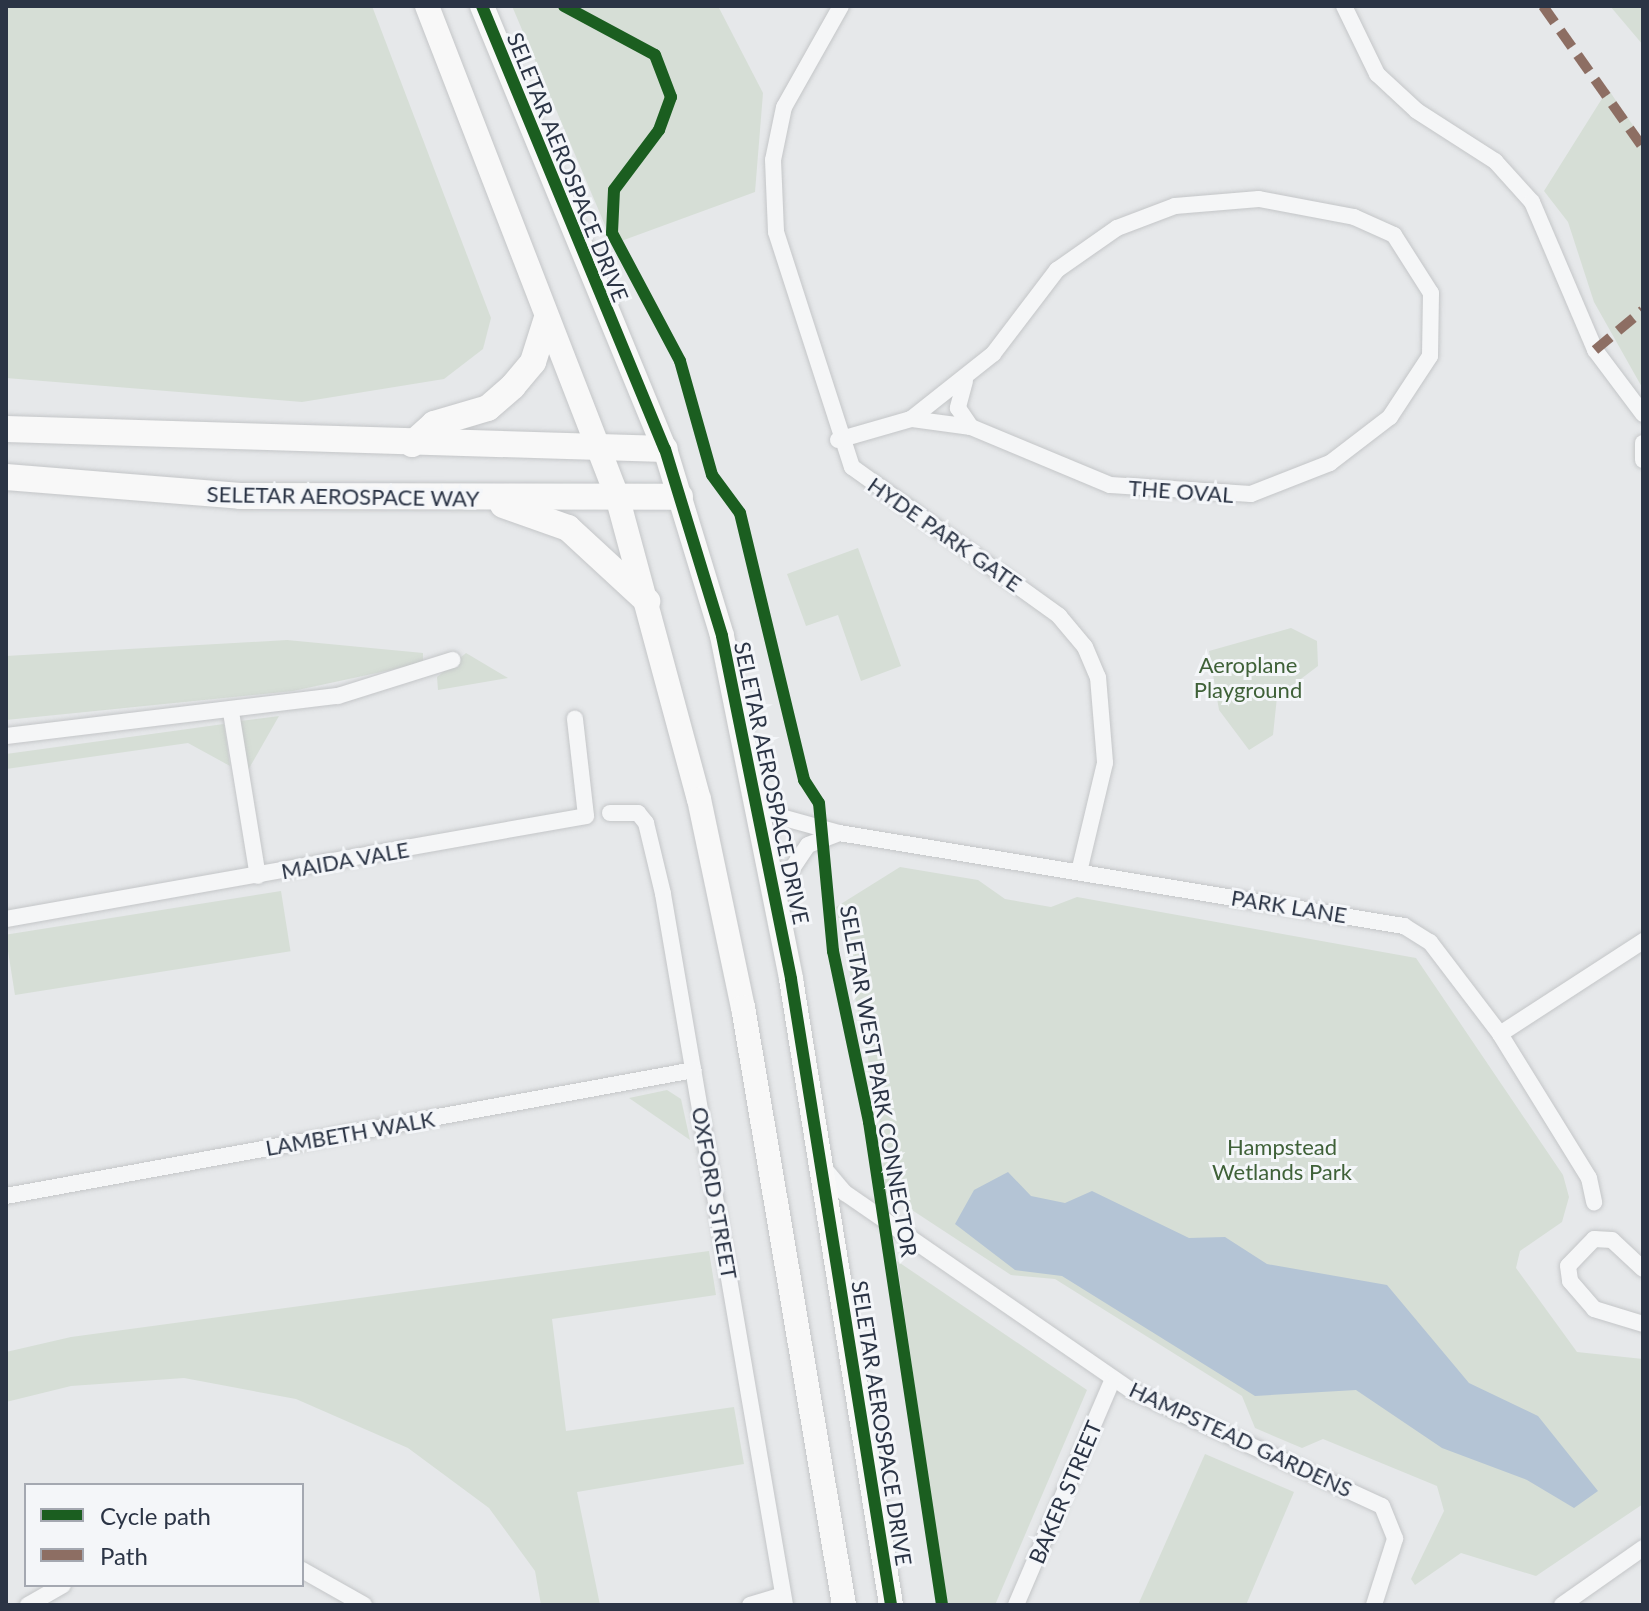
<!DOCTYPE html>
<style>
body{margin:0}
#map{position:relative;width:1649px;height:1611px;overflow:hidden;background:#e6e8ea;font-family:Lato,sans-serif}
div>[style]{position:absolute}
.green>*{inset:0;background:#d6ded6;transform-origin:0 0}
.water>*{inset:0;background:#b4c4d5}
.roads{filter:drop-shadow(0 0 2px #c4c6c8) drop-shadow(0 0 2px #c4c6c8)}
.street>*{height:16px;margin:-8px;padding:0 8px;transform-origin:8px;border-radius:8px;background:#f5f6f7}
.secondary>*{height:24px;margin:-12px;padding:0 12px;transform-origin:12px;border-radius:12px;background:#f8f8f8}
.primary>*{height:26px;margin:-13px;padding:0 13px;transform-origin:13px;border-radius:13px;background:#f8f8f8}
.quiet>*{height:10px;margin-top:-5px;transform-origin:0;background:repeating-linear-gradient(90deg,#8d6e63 0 20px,transparent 0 30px)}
.cycleway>*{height:12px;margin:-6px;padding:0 6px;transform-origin:6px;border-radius:6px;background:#1b5e20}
span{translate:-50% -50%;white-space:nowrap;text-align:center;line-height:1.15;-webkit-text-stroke:6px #f4f6f9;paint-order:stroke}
.street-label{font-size:22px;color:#2b3445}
.park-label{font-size:22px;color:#3f6138}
.frame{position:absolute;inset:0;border:8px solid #2b3445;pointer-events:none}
.legend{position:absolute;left:24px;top:1483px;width:280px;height:104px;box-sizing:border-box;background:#f4f6f9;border:2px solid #a4a8b1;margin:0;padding:10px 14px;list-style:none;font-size:24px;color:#2b3445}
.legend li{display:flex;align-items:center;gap:16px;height:40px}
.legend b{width:40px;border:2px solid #a4a8b1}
</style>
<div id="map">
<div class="green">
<i style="clip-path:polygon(6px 6px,372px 6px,491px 318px,483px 349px,444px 379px,302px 402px,6px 378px)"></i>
<i style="clip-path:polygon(512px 6px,718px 6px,763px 93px,755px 192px,613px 244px)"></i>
<i style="clip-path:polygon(1610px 6px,1643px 6px,1643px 45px)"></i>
<i style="clip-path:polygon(1608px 89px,1643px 140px,1643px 389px,1594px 302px,1568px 222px,1544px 191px)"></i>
<i style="clip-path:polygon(858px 548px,901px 666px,861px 681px,838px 615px,806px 626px,787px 574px)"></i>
<i style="clip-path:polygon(1291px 628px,1317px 641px,1318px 666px,1277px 697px,1273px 735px,1249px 750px,1219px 710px,1209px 651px)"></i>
<i style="clip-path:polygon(287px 640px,423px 653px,423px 663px,293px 691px,6px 720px,6px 656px)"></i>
<i style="clip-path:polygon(466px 653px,508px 678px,438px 690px,437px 677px)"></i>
<i style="clip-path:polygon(279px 716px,247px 772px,240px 721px)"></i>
<i style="clip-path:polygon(224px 724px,230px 766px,188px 743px,6px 769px,6px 754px)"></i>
<i style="clip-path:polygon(900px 867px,978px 880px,1005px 899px,1051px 907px,1077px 897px,1416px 958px,1563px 1175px,1569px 1197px,1562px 1222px,1520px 1251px,1516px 1268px,1577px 1352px,1643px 1359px,1643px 1504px,1536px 1576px,1461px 1553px,1415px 1585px,1411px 1579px,1444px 1511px,1437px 1486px,1323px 1439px,1302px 1448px,1255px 1428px,1242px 1396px,1055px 1279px,1011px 1275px,886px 1193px,878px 1106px,836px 907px)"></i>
<i style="left:281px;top:891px;width:61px;height:279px;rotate:81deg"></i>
<i style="clip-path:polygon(667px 1090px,681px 1099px,690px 1140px,629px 1098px)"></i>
<i style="clip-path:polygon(709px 1251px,716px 1295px,552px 1319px,566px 1431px,734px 1407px,744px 1464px,577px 1492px,600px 1605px,541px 1605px,535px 1571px,489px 1508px,408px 1448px,296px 1399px,184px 1378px,71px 1386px,6px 1402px,6px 1352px,71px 1337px)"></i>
<i style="clip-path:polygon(897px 1261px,1087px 1390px,995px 1605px,946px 1605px)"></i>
<i style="clip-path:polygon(1205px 1454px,1294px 1492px,1246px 1605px,1138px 1605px)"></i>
</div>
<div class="water">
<i style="clip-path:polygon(1008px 1172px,1031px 1196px,1065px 1203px,1092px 1191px,1189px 1238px,1225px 1237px,1267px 1264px,1387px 1285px,1469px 1383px,1538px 1416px,1598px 1491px,1574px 1508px,1527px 1480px,1442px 1448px,1356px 1390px,1255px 1396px,1062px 1276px,1015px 1270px,955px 1224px,974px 1190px)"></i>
</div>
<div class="roads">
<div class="street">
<i style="left:841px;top:6px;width:116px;rotate:119.4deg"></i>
<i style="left:784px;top:107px;width:54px;rotate:101.7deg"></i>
<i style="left:773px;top:160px;width:72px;rotate:87.6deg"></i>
<i style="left:776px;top:232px;width:247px;rotate:72.1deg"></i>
<i style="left:852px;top:467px;width:255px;rotate:35.7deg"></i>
<i style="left:1059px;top:616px;width:40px;rotate:50deg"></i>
<i style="left:1085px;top:647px;width:33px;rotate:67deg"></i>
<i style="left:1098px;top:677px;width:86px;rotate:85.3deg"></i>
<i style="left:1105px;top:763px;width:112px;rotate:103.4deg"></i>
<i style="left:1344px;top:6px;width:76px;rotate:64.1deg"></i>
<i style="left:1377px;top:74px;width:54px;rotate:42.8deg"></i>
<i style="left:1417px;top:111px;width:93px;rotate:32.7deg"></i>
<i style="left:1495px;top:161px;width:55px;rotate:47.9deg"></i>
<i style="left:1532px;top:202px;width:161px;rotate:66.9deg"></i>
<i style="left:1595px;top:350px;width:80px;rotate:53.1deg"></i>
<i style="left:965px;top:381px;width:28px;rotate:105deg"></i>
<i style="left:958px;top:408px;width:23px;rotate:56deg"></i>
<i style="left:838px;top:440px;width:76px;rotate:-16deg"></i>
<i style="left:911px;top:419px;width:105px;rotate:-38.4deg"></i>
<i style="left:993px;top:354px;width:106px;rotate:-52.7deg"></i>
<i style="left:1057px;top:270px;width:73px;rotate:-35deg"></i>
<i style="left:1117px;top:228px;width:62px;rotate:-20.8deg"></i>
<i style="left:1175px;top:206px;width:84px;rotate:-4.8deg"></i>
<i style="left:1259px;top:199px;width:97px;rotate:10.7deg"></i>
<i style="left:1354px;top:217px;width:44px;rotate:24.2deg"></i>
<i style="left:1394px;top:235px;width:69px;rotate:57.5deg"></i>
<i style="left:1431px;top:293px;width:63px;rotate:90.9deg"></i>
<i style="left:1430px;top:356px;width:73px;rotate:123.3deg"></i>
<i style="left:1390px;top:417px;width:76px;rotate:142.5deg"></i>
<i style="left:1330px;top:463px;width:85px;rotate:158.6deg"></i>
<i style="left:1251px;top:494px;width:141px;rotate:-176.3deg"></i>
<i style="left:1110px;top:485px;width:151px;rotate:-157.4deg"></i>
<i style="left:971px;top:427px;width:61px;rotate:-172.4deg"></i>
<i style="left:1643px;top:443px;width:17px;rotate:90deg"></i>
<i style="left:231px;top:712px;width:166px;rotate:80.7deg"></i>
<i style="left:6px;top:736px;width:334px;rotate:-6.9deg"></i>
<i style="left:338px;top:696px;width:120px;rotate:-17.5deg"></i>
<i style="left:758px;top:793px;width:33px;rotate:46deg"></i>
<i style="left:781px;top:817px;width:60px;rotate:15.4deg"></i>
<i style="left:839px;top:833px;width:573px;rotate:9.35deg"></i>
<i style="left:1404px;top:926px;width:31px;rotate:32deg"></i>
<i style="left:1430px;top:942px;width:116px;rotate:52.7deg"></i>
<i style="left:1500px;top:1034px;width:169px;rotate:58.3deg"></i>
<i style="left:1589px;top:1178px;width:25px;rotate:78deg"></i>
<i style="left:610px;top:813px;width:28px"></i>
<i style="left:638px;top:813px;width:13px;rotate:51deg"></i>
<i style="left:646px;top:823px;width:73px;rotate:76.5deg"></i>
<i style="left:663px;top:894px;width:721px;rotate:80.26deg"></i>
<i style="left:775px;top:894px;width:59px;rotate:-56deg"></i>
<i style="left:808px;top:845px;width:33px;rotate:-21deg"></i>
<i style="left:6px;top:919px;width:589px;rotate:-10.07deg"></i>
<i style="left:586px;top:816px;width:98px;rotate:-96.5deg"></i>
<i style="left:1500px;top:1034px;width:171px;rotate:-33deg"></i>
<i style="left:823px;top:1167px;width:34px;rotate:50deg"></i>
<i style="left:845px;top:1193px;width:349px;rotate:34.6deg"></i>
<i style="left:1132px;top:1391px;width:275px;rotate:24.7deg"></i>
<i style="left:1382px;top:1506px;width:35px;rotate:68deg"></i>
<i style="left:1395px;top:1539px;width:69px;rotate:107.7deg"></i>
<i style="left:6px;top:1196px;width:699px;rotate:-10.38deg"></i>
<i style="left:1643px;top:1269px;width:42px;rotate:-136.9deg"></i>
<i style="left:1612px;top:1240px;width:18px;rotate:-177deg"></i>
<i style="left:1594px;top:1239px;width:37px;rotate:134deg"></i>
<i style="left:1568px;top:1266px;width:15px;rotate:82deg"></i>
<i style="left:1570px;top:1281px;width:37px;rotate:49deg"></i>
<i style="left:1594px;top:1309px;width:51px;rotate:17deg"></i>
<i style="left:302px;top:1570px;width:71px;rotate:29.4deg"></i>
<i style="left:28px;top:1605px;width:40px;rotate:-29.7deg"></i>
<i style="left:750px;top:1605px;width:34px;rotate:-17deg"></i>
<i style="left:1016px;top:1605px;width:246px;rotate:-66.8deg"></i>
<i style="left:1562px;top:1605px;width:99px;rotate:-35.1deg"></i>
</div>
<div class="secondary">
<i style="left:427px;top:6px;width:526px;rotate:68.81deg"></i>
<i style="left:617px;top:496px;width:314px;rotate:74.9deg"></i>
<i style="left:699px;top:799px;width:213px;rotate:78.1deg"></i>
<i style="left:743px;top:1007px;width:606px;rotate:80.41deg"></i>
<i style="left:482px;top:6px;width:479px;rotate:67.6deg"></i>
<i style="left:665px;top:449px;width:195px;rotate:73deg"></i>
<i style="left:722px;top:636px;width:350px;rotate:78.6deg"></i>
<i style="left:791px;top:979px;width:634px;rotate:80.92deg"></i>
</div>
<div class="primary">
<i style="left:6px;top:429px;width:659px;rotate:1.74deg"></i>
<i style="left:412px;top:444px;width:30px;rotate:-42deg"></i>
<i style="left:434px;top:424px;width:56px;rotate:-16.5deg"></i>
<i style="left:488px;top:408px;width:33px;rotate:-41deg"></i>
<i style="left:513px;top:386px;width:31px;rotate:-50deg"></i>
<i style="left:533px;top:362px;width:43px;rotate:-72.4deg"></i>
<i style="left:6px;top:477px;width:235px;rotate:4.6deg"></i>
<i style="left:240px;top:496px;width:440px;rotate:0.1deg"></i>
<i style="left:503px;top:505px;width:69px;rotate:19.5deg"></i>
<i style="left:568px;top:528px;width:108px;rotate:42.7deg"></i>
</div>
</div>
<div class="quiet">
<i style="left:1543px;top:6px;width:174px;rotate:54.8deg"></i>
<i style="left:1595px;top:350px;width:62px;rotate:-39.8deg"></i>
</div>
<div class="cycleway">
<i style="left:482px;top:6px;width:479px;rotate:67.6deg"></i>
<i style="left:665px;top:449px;width:195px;rotate:73deg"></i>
<i style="left:722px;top:636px;width:350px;rotate:78.6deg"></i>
<i style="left:791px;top:979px;width:634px;rotate:80.92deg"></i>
<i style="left:564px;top:6px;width:103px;rotate:28.3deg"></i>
<i style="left:655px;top:55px;width:45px;rotate:69.1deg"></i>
<i style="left:671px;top:97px;width:35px;rotate:110deg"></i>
<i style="left:659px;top:130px;width:75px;rotate:126.9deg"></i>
<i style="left:614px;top:190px;width:43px;rotate:92.7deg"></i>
<i style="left:612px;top:233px;width:145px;rotate:62deg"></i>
<i style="left:680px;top:361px;width:118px;rotate:74.3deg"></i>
<i style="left:712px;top:475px;width:47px;rotate:53.6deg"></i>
<i style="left:740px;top:513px;width:275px;rotate:76.5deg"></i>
<i style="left:804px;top:780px;width:27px;rotate:57deg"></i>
<i style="left:819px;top:803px;width:149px;rotate:84.6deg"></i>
<i style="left:833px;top:951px;width:175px;rotate:78.1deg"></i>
<i style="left:869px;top:1122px;width:488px;rotate:81.4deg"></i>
</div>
<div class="street-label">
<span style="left:568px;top:167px;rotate:68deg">SELETAR AEROSPACE DRIVE</span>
<span style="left:1181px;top:491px;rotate:4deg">THE OVAL</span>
<span style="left:343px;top:496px;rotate:1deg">SELETAR AEROSPACE WAY</span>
<span style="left:945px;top:534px;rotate:35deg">HYDE PARK GATE</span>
<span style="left:772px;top:783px;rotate:78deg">SELETAR AEROSPACE DRIVE</span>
<span style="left:345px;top:860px;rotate:-10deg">MAIDA VALE</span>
<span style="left:1289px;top:906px;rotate:9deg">PARK LANE</span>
<span style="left:879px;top:1081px;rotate:80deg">SELETAR WEST PARK CONNECTOR</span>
<span style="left:350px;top:1133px;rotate:-10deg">LAMBETH WALK</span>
<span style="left:715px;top:1193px;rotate:80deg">OXFORD STREET</span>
<span style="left:882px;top:1423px;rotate:81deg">SELETAR AEROSPACE DRIVE</span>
<span style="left:1241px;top:1439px;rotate:25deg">HAMPSTEAD GARDENS</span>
<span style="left:1065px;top:1492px;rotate:-67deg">BAKER STREET</span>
</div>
<div class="park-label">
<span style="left:1248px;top:677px">Aeroplane<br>Playground</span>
<span style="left:1282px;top:1159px">Hampstead<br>Wetlands Park</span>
</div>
<div class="frame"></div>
<ul class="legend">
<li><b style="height:10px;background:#1b5e20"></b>Cycle path</li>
<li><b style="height:10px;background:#8d6e63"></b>Path</li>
</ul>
</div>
